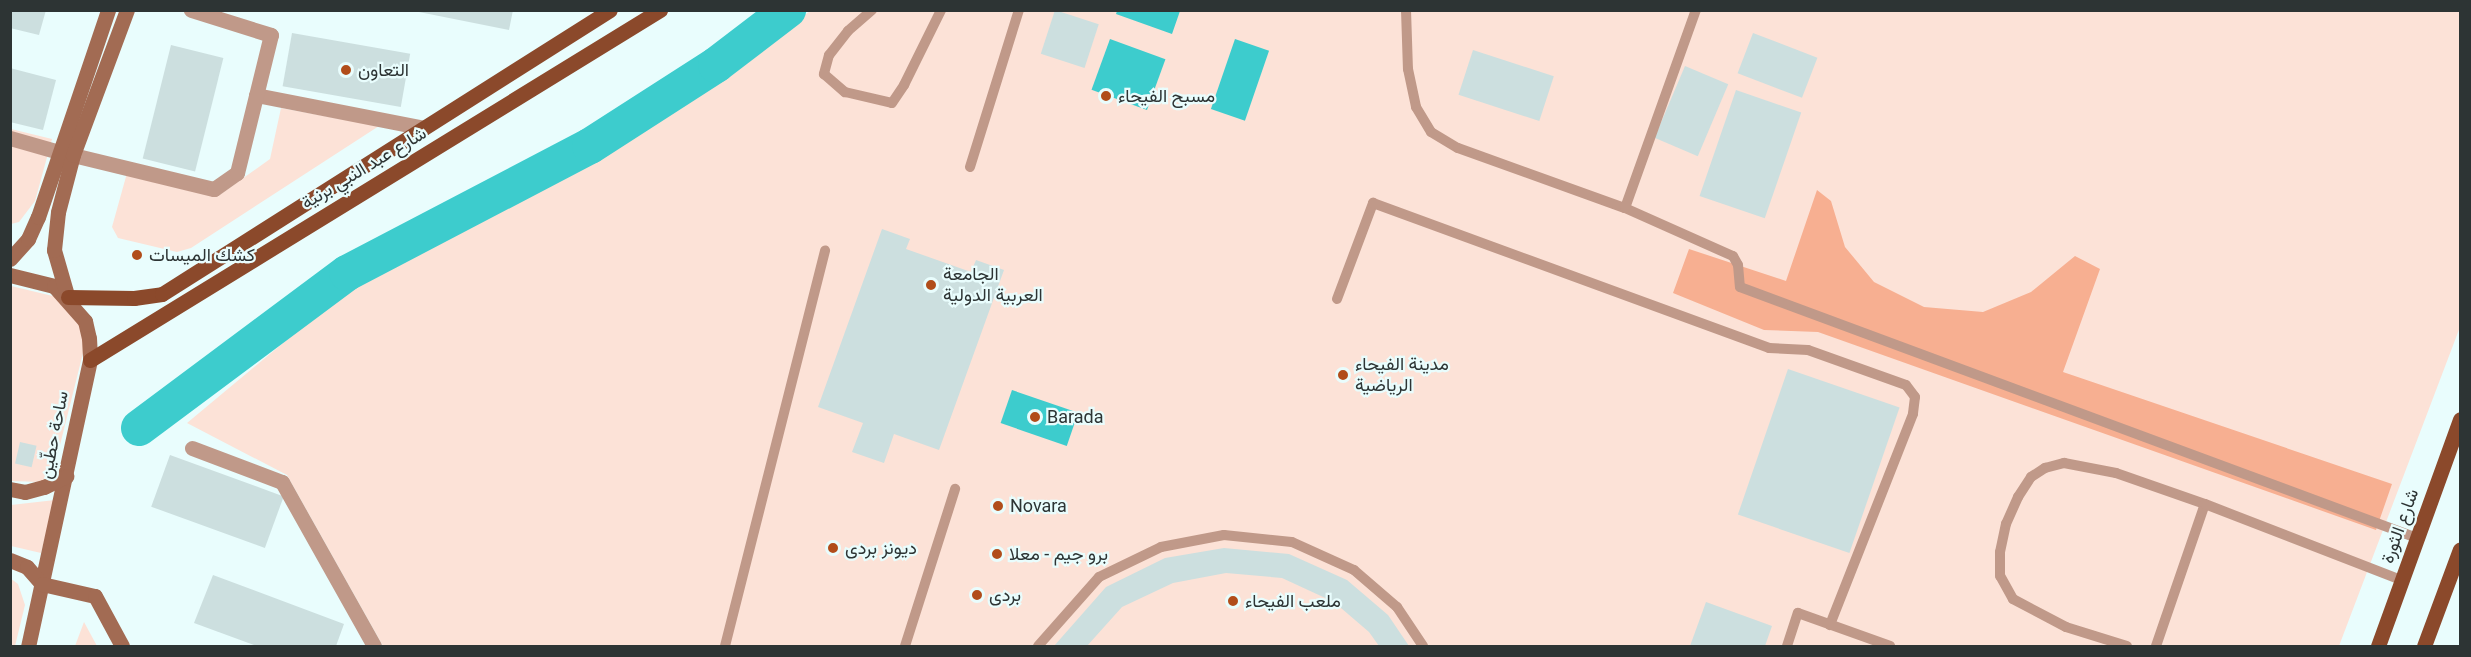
<!DOCTYPE html>
<meta charset="utf-8">
<style>
body{margin:0}
#map{position:relative;width:2471px;height:657px;overflow:hidden;background:#e9fdfd;font-family:Roboto,Vazirmatn,sans-serif}
div>[style]{position:absolute}
.green>*{inset:0;background:#fce2d7}
.forest>*{inset:0;background:#f7af91}
.water>*{inset:0;background:#3dcccd;transform-origin:0 0}
.river>*{height:36px;margin:-18px;padding:0 18px;transform-origin:18px;border-radius:18px;background:#3dcccd}
.building>*{inset:0;background:#ccdfdf;transform-origin:0 0}
.lane>*{height:10px;margin:-5px;padding:0 5px;transform-origin:5px;border-radius:5px;background:#c09989}
.street>*{height:15px;margin:-7.5px;padding:0 7.5px;transform-origin:7.5px;border-radius:7.5px;background:#c09989}
.secondary>*{height:15px;margin:-7.5px;padding:0 7.5px;transform-origin:7.5px;border-radius:7.5px;background:#a26b53}
.primary>*{height:15px;margin:-7.5px;padding:0 7.5px;transform-origin:7.5px;border-radius:7.5px;background:#8b492b}
.dots>*{width:16px;height:16px;translate:-50% -50%;box-sizing:border-box;border:3px solid #e9fdfd;border-radius:50%}
span{translate:-50% -50%;white-space:nowrap;text-align:center;line-height:1.15;-webkit-text-stroke:4.5px #e9fdfd;paint-order:stroke}
.poi-label{font-size:18px;color:#2d3434}
.left{translate:0 -50%;text-align:left}
.street-label{font-size:18px;color:#2d3434}
.frame{position:absolute;inset:0;border:12px solid #2d3434;pointer-events:none}
</style>
<div id="map">
<div class="green">
<i style="clip-path:polygon(810px 11px,2460px 11px,2460px 327px,2339px 646px,383px 646px,287px 475px,187px 423px,354px 284px,597px 157px,724px 76px)"></i>
<i style="clip-path:polygon(281px 108px,379px 126px,191px 248px,177px 252px,118px 238px,112px 227px,127px 173px,218px 196px,270px 159px)"></i>
<i style="clip-path:polygon(11px 129px,52px 139px,35px 201px,19px 222px,11px 224px)"></i>
<i style="clip-path:polygon(11px 286px,57px 297px,69px 303px,86px 341px,54px 469px,41px 482px,11px 481px)"></i>
<i style="clip-path:polygon(55px 500px,41px 553px,11px 546px,11px 505px)"></i>
<i style="clip-path:polygon(10px 578px,18px 584px,25px 605px,15px 646px,11px 646px)"></i>
<i style="clip-path:polygon(84px 622px,97px 646px,75px 646px)"></i>
</div>
<div class="forest">
<i style="clip-path:polygon(1817px 190px,1831px 201px,1845px 247px,1874px 282px,1924px 307px,1983px 312px,2031px 292px,2075px 256px,2100px 269px,2063px 372px,2392px 484px,2376px 530px,1818px 332px,1764px 330px,1673px 293px,1689px 249px,1786px 281px)"></i>
</div>
<div class="water">
<i style="clip-path:polygon(1117px 11px,1117px 10px,1180px 11px,1172px 34px,1116px 14px)"></i>
<i style="left:1110px;top:39px;width:59px;height:54px;rotate:20deg"></i>
<i style="left:1235px;top:39px;width:36px;height:74px;rotate:19deg"></i>
<i style="left:1012px;top:390px;width:70px;height:35px;rotate:19deg"></i>
</div>
<div class="river">
<i style="left:139px;top:428px;width:259px;rotate:-36.7deg"></i>
<i style="left:347px;top:273px;width:274px;rotate:-27.6deg"></i>
<i style="left:590px;top:146px;width:150px;rotate:-32.7deg"></i>
<i style="left:716px;top:65px;width:91px;rotate:-37.4deg"></i>
</div>
<div class="building">
<i style="clip-path:polygon(10px 10px,46px 10px,39px 35px,10px 28px)"></i>
<i style="clip-path:polygon(409px 10px,513px 10px,509px 30px)"></i>
<i style="left:1055px;top:10px;width:46px;height:46px;rotate:18deg"></i>
<i style="left:292px;top:33px;width:120px;height:54px;rotate:10deg"></i>
<i style="left:1753px;top:33px;width:69px;height:43px;rotate:21deg"></i>
<i style="left:171px;top:45px;width:54px;height:117px;rotate:14deg"></i>
<i style="left:1473px;top:50px;width:85px;height:47px;rotate:18deg"></i>
<i style="left:1685px;top:66px;width:47px;height:78px;rotate:23deg"></i>
<i style="clip-path:polygon(10px 68px,56px 80px,43px 130px,10px 122px)"></i>
<i style="left:1736px;top:90px;width:69px;height:112px;rotate:19deg"></i>
<i style="clip-path:polygon(882px 229px,910px 239px,906px 249px,971px 272px,976px 260px,1004px 270px,939px 450px,894px 434px,884px 463px,852px 452px,863px 423px,818px 407px)"></i>
<i style="left:1788px;top:369px;width:118px;height:154px;rotate:19deg"></i>
<i style="left:20px;top:442px;width:17px;height:22px;rotate:13deg"></i>
<i style="left:170px;top:455px;width:121px;height:55px;rotate:20deg"></i>
<i style="clip-path:polygon(1224px 548px,1289px 554px,1347px 580px,1388px 615px,1409px 646px,1379px 646px,1369px 632px,1334px 602px,1282px 578px,1226px 573px,1173px 583px,1122px 607px,1087px 646px,1054px 646px,1106px 587px,1165px 558px)"></i>
<i style="clip-path:polygon(213px 575px,344px 624px,336px 646px,257px 646px,194px 623px)"></i>
<i style="clip-path:polygon(1706px 602px,1772px 626px,1765px 646px,1690px 646px)"></i>
</div>
<div class="lane">
<i style="left:872px;top:10px;width:32px;rotate:139deg"></i>
<i style="left:848px;top:31px;width:31px;rotate:128deg"></i>
<i style="left:829px;top:55px;width:20px;rotate:105deg"></i>
<i style="left:824px;top:74px;width:28px;rotate:41deg"></i>
<i style="left:845px;top:92px;width:48px;rotate:13.2deg"></i>
<i style="left:892px;top:103px;width:22px;rotate:-56deg"></i>
<i style="left:904px;top:85px;width:84px;rotate:-63.7deg"></i>
<i style="left:1406px;top:10px;width:59px;rotate:88.1deg"></i>
<i style="left:1408px;top:69px;width:39px;rotate:78deg"></i>
<i style="left:1416px;top:107px;width:29px;rotate:59deg"></i>
<i style="left:1431px;top:132px;width:31px;rotate:31deg"></i>
<i style="left:1458px;top:148px;width:177px;rotate:19.8deg"></i>
<i style="left:1625px;top:208px;width:118px;rotate:24deg"></i>
<i style="left:1733px;top:256px;width:10px;rotate:61deg"></i>
<i style="left:1738px;top:265px;width:22px;rotate:85deg"></i>
<i style="left:1740px;top:287px;width:722px;rotate:20.34deg"></i>
<i style="left:970px;top:167px;width:164px;rotate:-72.7deg"></i>
<i style="left:1625px;top:208px;width:210px;rotate:-70.3deg"></i>
<i style="left:1337px;top:299px;width:103px;rotate:-69.4deg"></i>
<i style="left:1373px;top:203px;width:422px;rotate:20.1deg"></i>
<i style="left:1769px;top:348px;width:39px;rotate:3deg"></i>
<i style="left:1808px;top:350px;width:104px;rotate:19.7deg"></i>
<i style="left:1906px;top:385px;width:15px;rotate:53deg"></i>
<i style="left:1915px;top:397px;width:17px;rotate:97deg"></i>
<i style="left:1913px;top:414px;width:227px;rotate:111.5deg"></i>
<i style="left:725px;top:646px;width:408px;rotate:-75.8deg"></i>
<i style="left:905px;top:646px;width:165px;rotate:-72.3deg"></i>
<i style="left:1038px;top:646px;width:92px;rotate:-48.5deg"></i>
<i style="left:1099px;top:577px;width:69px;rotate:-25.8deg"></i>
<i style="left:1161px;top:547px;width:64px;rotate:-10.8deg"></i>
<i style="left:1224px;top:535px;width:68px;rotate:5.9deg"></i>
<i style="left:1292px;top:542px;width:68px;rotate:24.3deg"></i>
<i style="left:1354px;top:570px;width:57px;rotate:40.7deg"></i>
<i style="left:1397px;top:607px;width:47px;rotate:56.3deg"></i>
<i style="left:1787px;top:646px;width:35px;rotate:-72deg"></i>
<i style="left:1798px;top:613px;width:98px;rotate:19.7deg"></i>
<i style="left:2127px;top:646px;width:64px;rotate:-162.7deg"></i>
<i style="left:2066px;top:627px;width:60px;rotate:-152.2deg"></i>
<i style="left:2013px;top:599px;width:26px;rotate:-119deg"></i>
<i style="left:2000px;top:576px;width:24px;rotate:-90deg"></i>
<i style="left:2000px;top:552px;width:29px;rotate:-78deg"></i>
<i style="left:2006px;top:524px;width:30px;rotate:-66deg"></i>
<i style="left:2018px;top:497px;width:24px;rotate:-57deg"></i>
<i style="left:2031px;top:477px;width:17px;rotate:-33deg"></i>
<i style="left:2045px;top:468px;width:20px;rotate:-15deg"></i>
<i style="left:2064px;top:463px;width:53px;rotate:10.9deg"></i>
<i style="left:2116px;top:473px;width:94px;rotate:19.2deg"></i>
<i style="left:2156px;top:646px;width:150px;rotate:-71deg"></i>
<i style="left:2205px;top:504px;width:210px;rotate:21.2deg"></i>
</div>
<div class="street">
<i style="left:256px;top:95px;width:171px;rotate:11.1deg"></i>
<i style="left:10px;top:138px;width:51px;rotate:15.9deg"></i>
<i style="left:73px;top:155px;width:145px;rotate:13.6deg"></i>
<i style="left:214px;top:189px;width:28px;rotate:-35deg"></i>
<i style="left:237px;top:173px;width:142px;rotate:-76.2deg"></i>
<i style="left:271px;top:35px;width:84px;rotate:-162.6deg"></i>
<i style="left:192px;top:448px;width:96px;rotate:20.7deg"></i>
<i style="left:282px;top:482px;width:188px;rotate:60.7deg"></i>
</div>
<div class="secondary">
<i style="left:10px;top:259px;width:27px;rotate:-48deg"></i>
<i style="left:28px;top:239px;width:24px;rotate:-66deg"></i>
<i style="left:38px;top:217px;width:219px;rotate:-71.3deg"></i>
<i style="left:10px;top:275px;width:45px;rotate:14deg"></i>
<i style="left:54px;top:286px;width:47px;rotate:48.5deg"></i>
<i style="left:85px;top:321px;width:17px;rotate:77deg"></i>
<i style="left:89px;top:338px;width:22px;rotate:87deg"></i>
<i style="left:90px;top:360px;width:293px;rotate:102.2deg"></i>
<i style="left:67px;top:295px;width:47px;rotate:-106.1deg"></i>
<i style="left:54px;top:250px;width:38px;rotate:-84deg"></i>
<i style="left:58px;top:212px;width:59px;rotate:-75.3deg"></i>
<i style="left:73px;top:155px;width:155px;rotate:-69.6deg"></i>
<i style="left:10px;top:489px;width:15px;rotate:11deg"></i>
<i style="left:25px;top:492px;width:20px;rotate:-15deg"></i>
<i style="left:44px;top:487px;width:25px;rotate:-26deg"></i>
<i style="left:10px;top:560px;width:18px;rotate:22deg"></i>
<i style="left:27px;top:567px;width:23px;rotate:49deg"></i>
<i style="left:42px;top:584px;width:54px;rotate:12.8deg"></i>
<i style="left:95px;top:596px;width:57px;rotate:61.6deg"></i>
</div>
<div class="primary">
<i style="left:68px;top:297px;width:66px;rotate:0.9deg"></i>
<i style="left:134px;top:298px;width:28px;rotate:-8deg"></i>
<i style="left:162px;top:294px;width:530px;rotate:-32.37deg"></i>
<i style="left:90px;top:360px;width:669px;rotate:-31.55deg"></i>
<i style="left:2378px;top:646px;width:241px;rotate:-70.1deg"></i>
<i style="left:2424px;top:646px;width:103px;rotate:-69.6deg"></i>
</div>
<div class="dots">
<i style="left:346px;top:70px;background:#b14d1a"></i>
<i style="left:1106px;top:96px;background:#b14d1a"></i>
<i style="left:137px;top:255px;background:#b14d1a"></i>
<i style="left:931px;top:285px;background:#b14d1a"></i>
<i style="left:1343px;top:375px;background:#b14d1a"></i>
<i style="left:1035px;top:417px;background:#b14d1a"></i>
<i style="left:998px;top:506px;background:#b14d1a"></i>
<i style="left:833px;top:548px;background:#b14d1a"></i>
<i style="left:997px;top:554px;background:#b14d1a"></i>
<i style="left:977px;top:595px;background:#b14d1a"></i>
<i style="left:1233px;top:601px;background:#b14d1a"></i>
</div>
<div class="poi-label">
<span class="left" style="left:358px;top:70px">التعاون</span>
<span class="left" style="left:1118px;top:96px">مسبح الفيحاء</span>
<span class="left" style="left:149px;top:255px">كشك الميسات</span>
<span class="left" style="left:943px;top:285px">الجامعة<br>العربية الدولية</span>
<span class="left" style="left:1355px;top:375px">مدينة الفيحاء<br>الرياضية</span>
<span class="left" style="left:1047px;top:417px">Barada</span>
<span class="left" style="left:1010px;top:506px">Novara</span>
<span class="left" style="left:845px;top:548px">ديونز بردى</span>
<span class="left" style="left:1009px;top:554px">برو جيم - معلا</span>
<span class="left" style="left:989px;top:595px">بردى</span>
<span class="left" style="left:1245px;top:601px">ملعب الفيحاء</span>
</div>
<div class="street-label">
<span style="left:364px;top:168px;rotate:-31deg">شارع عبد النبي برنية</span>
<span style="left:54px;top:435px;rotate:-79deg">ساحة حطّين</span>
<span style="left:2400px;top:526px;rotate:-70deg">شارع الثورة</span>
</div>
<div class="frame"></div>
</div>
